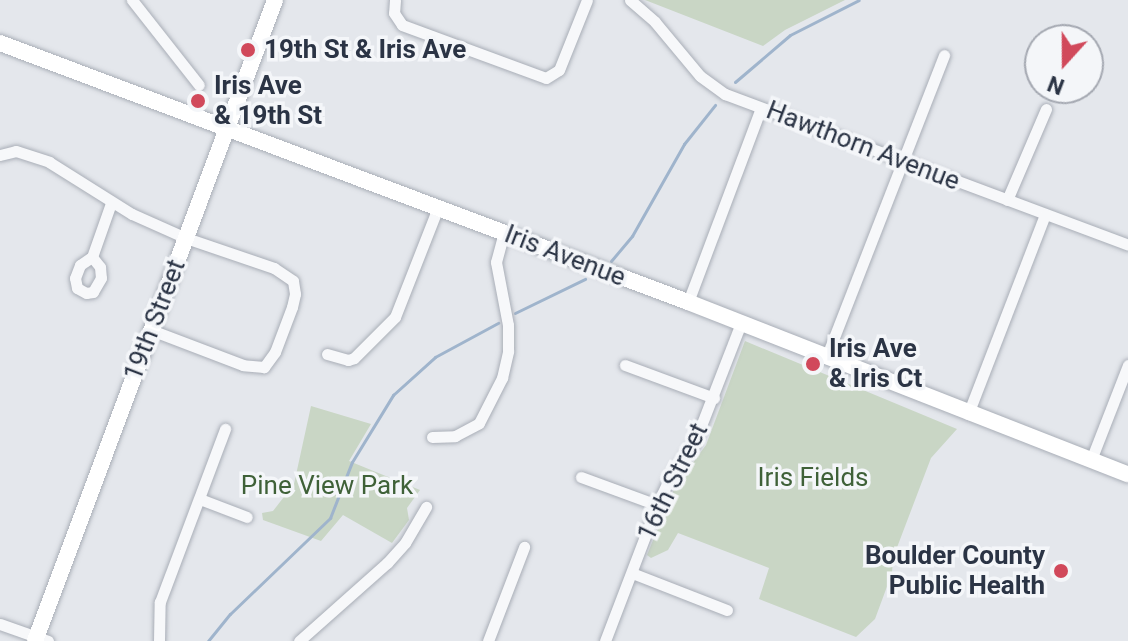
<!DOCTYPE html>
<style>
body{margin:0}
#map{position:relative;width:1128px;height:641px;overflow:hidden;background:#e4e7ec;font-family:Roboto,sans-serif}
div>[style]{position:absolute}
.green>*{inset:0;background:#c9d6c5}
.stream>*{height:3px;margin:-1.5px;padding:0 1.5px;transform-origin:1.5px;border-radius:1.5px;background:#9fb4cc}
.roads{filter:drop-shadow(0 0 2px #a9aeb7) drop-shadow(0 0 2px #a9aeb7)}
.street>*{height:11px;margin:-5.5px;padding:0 5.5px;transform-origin:5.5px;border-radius:5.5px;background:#f7f8fa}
.secondary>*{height:16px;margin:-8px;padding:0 8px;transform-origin:8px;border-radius:8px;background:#fff}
.dots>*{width:22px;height:22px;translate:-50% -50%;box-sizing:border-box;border:4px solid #f4f6f9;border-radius:50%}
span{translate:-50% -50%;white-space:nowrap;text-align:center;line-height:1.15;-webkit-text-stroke:7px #f4f6f9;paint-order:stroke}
.poi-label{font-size:26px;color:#2b3445;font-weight:700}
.left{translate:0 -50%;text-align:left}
.right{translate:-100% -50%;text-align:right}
.street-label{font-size:26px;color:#2b3445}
.park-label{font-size:26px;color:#3f6138}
.north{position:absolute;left:1024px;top:24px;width:80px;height:80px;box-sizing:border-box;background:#f4f6f9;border:2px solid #a4a8b1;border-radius:50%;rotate:201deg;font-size:22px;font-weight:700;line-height:32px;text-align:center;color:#2b3445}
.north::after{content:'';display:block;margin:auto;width:28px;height:36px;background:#d1495b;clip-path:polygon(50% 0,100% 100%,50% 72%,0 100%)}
</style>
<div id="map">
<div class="green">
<i style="clip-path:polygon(645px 0,845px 0,785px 30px,763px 46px)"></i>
<i style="clip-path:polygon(745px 341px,957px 429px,931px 458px,893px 558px,892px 573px,875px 619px,856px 637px,759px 599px,769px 568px,678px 533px,668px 550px,651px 558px,647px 555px,675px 487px,706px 445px)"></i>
<i style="clip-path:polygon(311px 406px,371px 424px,349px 461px,420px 490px,407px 508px,409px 520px,392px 543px,343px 515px,321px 541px,263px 520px,262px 513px,273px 511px,294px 484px)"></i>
</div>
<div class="stream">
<i style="left:735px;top:82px;width:72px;rotate:-40.5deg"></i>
<i style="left:790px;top:35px;width:77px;rotate:-26.9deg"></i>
<i style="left:611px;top:261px;width:33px;rotate:-50deg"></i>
<i style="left:632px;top:236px;width:106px;rotate:-60.5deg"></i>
<i style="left:684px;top:144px;width:50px;rotate:-51.5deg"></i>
<i style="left:515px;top:313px;width:78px;rotate:-25.9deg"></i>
<i style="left:208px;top:641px;width:35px;rotate:-51deg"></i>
<i style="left:230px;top:614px;width:139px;rotate:-43.8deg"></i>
<i style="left:330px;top:518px;width:60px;rotate:-68.6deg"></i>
<i style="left:352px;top:462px;width:79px;rotate:-58.5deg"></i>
<i style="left:393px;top:395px;width:57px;rotate:-42.1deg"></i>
<i style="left:435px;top:357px;width:72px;rotate:-28.4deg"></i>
</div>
<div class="roads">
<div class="street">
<i style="left:132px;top:0;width:108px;rotate:51.8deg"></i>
<i style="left:395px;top:0;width:13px;rotate:94deg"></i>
<i style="left:394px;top:13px;width:14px;rotate:56deg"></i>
<i style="left:402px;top:25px;width:153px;rotate:20.2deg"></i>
<i style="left:546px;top:78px;width:15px;rotate:-32deg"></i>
<i style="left:559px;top:70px;width:75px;rotate:-68.2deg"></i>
<i style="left:630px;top:0;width:33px;rotate:41deg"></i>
<i style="left:655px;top:22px;width:70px;rotate:50.2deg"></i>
<i style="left:700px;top:76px;width:31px;rotate:36deg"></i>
<i style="left:725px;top:94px;width:430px;rotate:20.5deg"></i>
<i style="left:0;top:155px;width:16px;rotate:-14deg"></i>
<i style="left:16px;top:151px;width:35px;rotate:18deg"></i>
<i style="left:49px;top:162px;width:98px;rotate:32.1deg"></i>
<i style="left:132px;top:214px;width:59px;rotate:24deg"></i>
<i style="left:186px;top:238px;width:93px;rotate:18.8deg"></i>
<i style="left:274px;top:268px;width:23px;rotate:34deg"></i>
<i style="left:293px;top:281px;width:13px;rotate:81deg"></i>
<i style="left:295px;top:294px;width:13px;rotate:103deg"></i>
<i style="left:292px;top:307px;width:48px;rotate:110.7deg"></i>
<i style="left:275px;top:352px;width:19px;rotate:126deg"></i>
<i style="left:264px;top:367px;width:21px;rotate:-175deg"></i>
<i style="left:243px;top:365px;width:98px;rotate:-159.2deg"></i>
<i style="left:1007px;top:200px;width:99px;rotate:-66.8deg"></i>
<i style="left:92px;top:257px;width:13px;rotate:51deg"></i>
<i style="left:100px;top:267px;width:11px;rotate:85deg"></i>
<i style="left:101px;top:278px;width:16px;rotate:120deg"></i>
<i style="left:93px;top:292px;width:7px;rotate:172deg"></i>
<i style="left:86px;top:293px;width:10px;rotate:-151deg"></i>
<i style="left:77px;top:288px;width:10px;rotate:-101deg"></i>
<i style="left:75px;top:278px;width:14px;rotate:-69deg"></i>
<i style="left:80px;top:265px;width:14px;rotate:-34deg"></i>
<i style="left:92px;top:257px;width:57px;rotate:-70.6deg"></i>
<i style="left:688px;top:302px;width:207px;rotate:-69.4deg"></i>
<i style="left:327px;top:354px;width:22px;rotate:16deg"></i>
<i style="left:348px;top:360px;width:6px;rotate:-18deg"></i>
<i style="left:354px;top:358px;width:58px;rotate:-45deg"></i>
<i style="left:395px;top:317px;width:118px;rotate:-68.6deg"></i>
<i style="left:826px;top:358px;width:325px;rotate:-68.7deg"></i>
<i style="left:625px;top:365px;width:95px;rotate:20.3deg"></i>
<i style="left:968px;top:414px;width:214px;rotate:-68.9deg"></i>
<i style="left:432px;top:437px;width:23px;rotate:-2deg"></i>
<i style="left:455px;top:436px;width:27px;rotate:-28deg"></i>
<i style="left:479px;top:423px;width:51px;rotate:-62.9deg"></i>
<i style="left:502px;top:378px;width:28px;rotate:-77deg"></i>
<i style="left:508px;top:351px;width:26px;rotate:-90deg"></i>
<i style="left:508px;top:325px;width:64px;rotate:-100.8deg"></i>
<i style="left:496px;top:262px;width:31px;rotate:-75deg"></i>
<i style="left:1091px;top:460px;width:102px;rotate:-68.7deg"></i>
<i style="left:581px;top:477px;width:81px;rotate:20.2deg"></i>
<i style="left:200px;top:499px;width:50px;rotate:21deg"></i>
<i style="left:632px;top:573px;width:102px;rotate:21.3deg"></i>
<i style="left:0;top:624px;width:51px;rotate:19.5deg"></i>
<i style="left:159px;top:641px;width:39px;rotate:-89deg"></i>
<i style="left:160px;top:602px;width:185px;rotate:-69.4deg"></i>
<i style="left:299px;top:641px;width:118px;rotate:-41.6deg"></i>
<i style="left:387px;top:563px;width:27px;rotate:-48deg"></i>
<i style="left:405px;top:543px;width:42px;rotate:-59.7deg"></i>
<i style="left:488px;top:641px;width:101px;rotate:-69deg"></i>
<i style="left:605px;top:641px;width:146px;rotate:-69.1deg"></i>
<i style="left:657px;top:505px;width:29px;rotate:-65deg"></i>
<i style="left:669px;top:479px;width:43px;rotate:-54.5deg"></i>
<i style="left:694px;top:444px;width:130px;rotate:-68.8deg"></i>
</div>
<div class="secondary">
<i style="left:0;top:43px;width:735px;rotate:20.63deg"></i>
<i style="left:688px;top:302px;width:472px;rotate:21.4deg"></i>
<i style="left:35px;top:641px;width:684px;rotate:-69.47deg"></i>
</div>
</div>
<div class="dots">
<i style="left:248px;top:50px;background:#d1495b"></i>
<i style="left:198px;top:101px;background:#d1495b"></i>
<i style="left:813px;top:364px;background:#d1495b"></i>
<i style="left:1061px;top:571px;background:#d1495b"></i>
</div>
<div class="poi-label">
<span class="left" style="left:264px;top:50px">19th St &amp; Iris Ave</span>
<span class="left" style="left:214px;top:101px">Iris Ave<br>&amp; 19th St</span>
<span class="left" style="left:829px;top:364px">Iris Ave<br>&amp; Iris Ct</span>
<span class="right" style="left:1045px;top:571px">Boulder County<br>Public Health</span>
</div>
<div class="street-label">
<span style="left:863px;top:146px;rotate:21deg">Hawthorn Avenue</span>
<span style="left:565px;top:256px;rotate:21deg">Iris Avenue</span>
<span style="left:155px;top:320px;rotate:-69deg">19th Street</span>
<span style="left:673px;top:482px;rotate:-64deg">16th Street</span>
</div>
<div class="park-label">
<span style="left:813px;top:478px">Iris Fields</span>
<span style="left:327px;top:486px">Pine View Park</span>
</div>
<div class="north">N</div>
</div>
